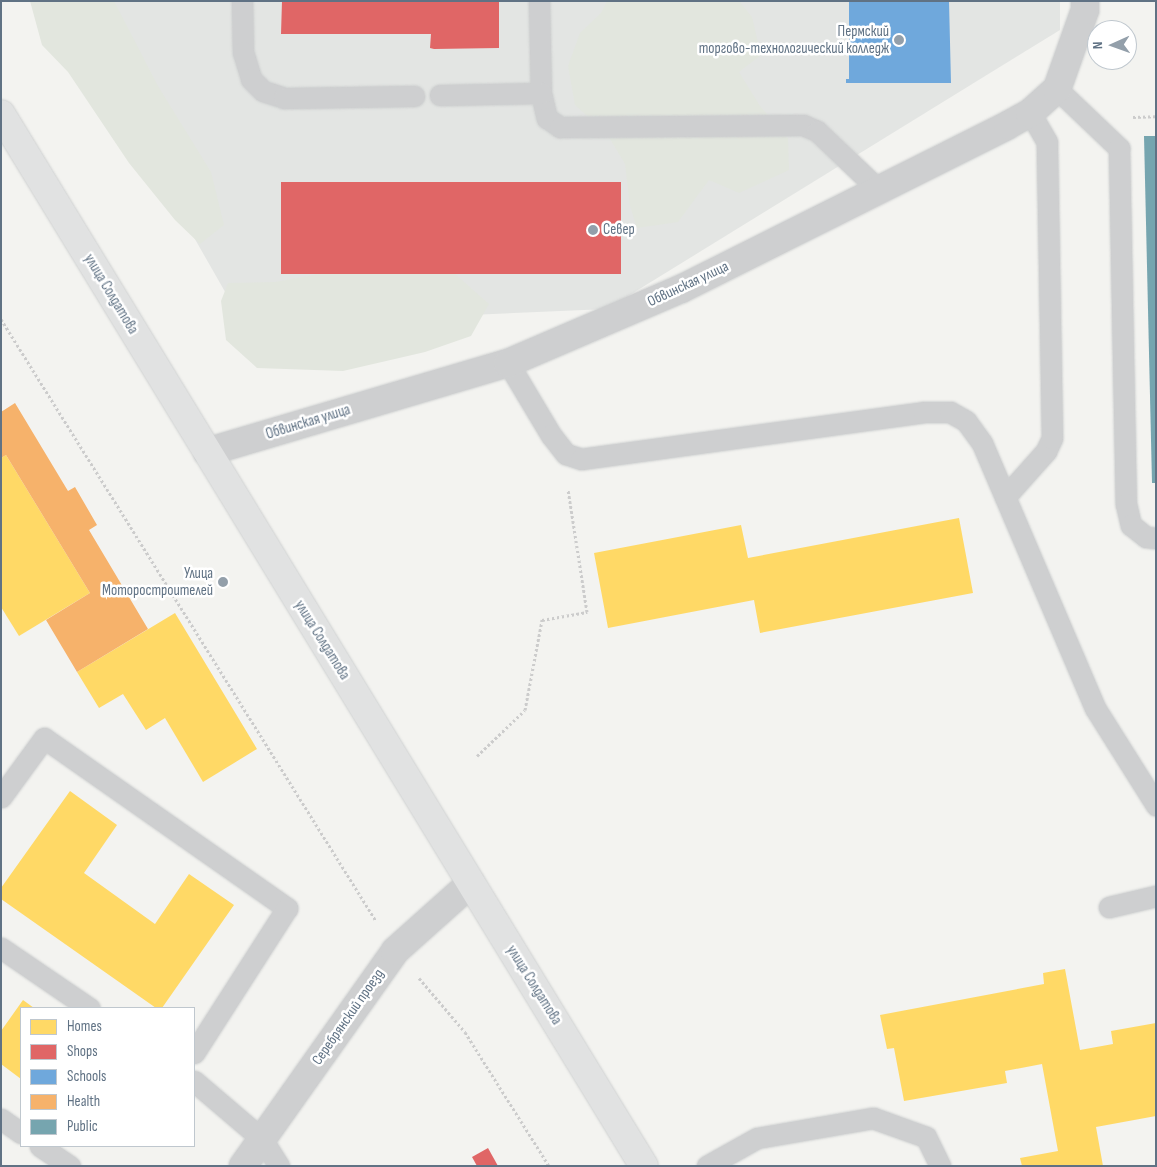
<!DOCTYPE html>
<meta charset="utf-8">
<style>
body{margin:0}
#map{position:relative;width:1157px;height:1167px;overflow:hidden;background:#f3f3f0;font-family:"Sofia Sans Condensed",sans-serif}
div>[style]{position:absolute}
.built>*{inset:0;background:#e3e5e3}
.green>*{inset:0;background:#e2e6de}
.homes>*{inset:0;background:#ffd966}
.shops>*{inset:0;background:#e06666;transform-origin:0 0}
.schools>*{inset:0;background:#6fa8dc}
.health>*{inset:0;background:#f6b26b}
.public>*{inset:0;background:#76a5af}
.path>*{height:3px;margin-top:-1.5px;transform-origin:0;background:repeating-linear-gradient(90deg,#ccc 0 2.5px,transparent 0 5px)}
.roads{filter:drop-shadow(0 0 1px #cfd1d1) drop-shadow(0 0 1px #cfd1d1)}
.service>*{height:21px;margin:-10.5px;padding:0 10.5px;transform-origin:10.5px;border-radius:10.5px;background:#cecfd0}
.minor>*{height:28px;margin:-14px;padding:0 14px;transform-origin:14px;border-radius:14px;background:#cecfd0}
.secondary>*{height:28px;margin:-14px;padding:0 14px;transform-origin:14px;border-radius:14px;background:#e1e2e2}
.dots>*{width:14px;height:14px;translate:-50% -50%;box-sizing:border-box;border:2px solid #fff;border-radius:50%}
span{translate:-50% -50%;white-space:nowrap;text-align:center;line-height:1.15;-webkit-text-stroke:5px #fff;paint-order:stroke}
.poi-label{font-size:15px;color:#607284}
.right{translate:-100% -50%;text-align:right}
.left{translate:0 -50%;text-align:left}
.street-label{font-size:15px;color:#607284}
.frame{position:absolute;inset:0;border:2px solid #607284;pointer-events:none}
.legend{position:absolute;left:20px;top:1007px;width:175px;height:140px;box-sizing:border-box;background:#fff;border:1px solid #bfc7ce;margin:0;padding:6px 9px;list-style:none;font-size:15px;color:#607284}
.legend li{display:flex;align-items:center;gap:10px;height:25px}
.legend b{width:25px;border:1px solid #bfc7ce}
.north{position:absolute;left:1087px;top:20px;width:50px;height:50px;box-sizing:border-box;background:#fff;border:1px solid #bfc7ce;border-radius:50%;rotate:268deg;font-size:14px;font-weight:700;line-height:20px;text-align:center;color:#607284}
.north::after{content:'';display:block;margin:auto;width:18px;height:22px;background:#939faa;clip-path:polygon(50% 0,100% 100%,50% 72%,0 100%)}
</style>
<div id="map">
<div class="built">
<i style="clip-path:polygon(59px 1px,1060px 1px,1060px 30px,607px 309px,244px 325px)"></i>
</div>
<div class="green">
<i style="clip-path:polygon(30px 1px,114px 1px,158px 86px,211px 172px,224px 225px,200px 244px,175px 220px,129px 163px,68px 72px,42px 45px)"></i>
<i style="clip-path:polygon(607px 1px,739px 1px,752px 17px,761px 55px,739px 72px,760px 106px,788px 138px,789px 170px,739px 193px,709px 180px,678px 222px,637px 228px,630px 206px,625px 164px,607px 134px,575px 105px,568px 66px,580px 33px,601px 13px)"></i>
<i style="clip-path:polygon(352px 268px,454px 273px,489px 304px,471px 336px,425px 352px,343px 371px,257px 368px,226px 340px,221px 301px,228px 283px,275px 282px)"></i>
</div>
<div class="homes">
<i style="clip-path:polygon(6px 455px,90px 593px,19px 636px,1px 607px,1px 458px)"></i>
<i style="clip-path:polygon(959px 518px,973px 593px,760px 633px,754px 600px,608px 628px,594px 553px,741px 525px,748px 558px)"></i>
<i style="clip-path:polygon(175px 613px,257px 749px,203px 782px,165px 718px,146px 730px,123px 694px,99px 708px,77px 672px)"></i>
<i style="clip-path:polygon(70px 791px,117px 825px,84px 873px,155px 924px,189px 874px,234px 905px,162px 1008px,156px 1008px,1px 899px,1px 888px)"></i>
<i style="clip-path:polygon(1065px 969px,1080px 1050px,1113px 1044px,1111px 1031px,1156px 1023px,1156px 1116px,1096px 1127px,1103px 1166px,1022px 1166px,1020px 1158px,1058px 1151px,1042px 1064px,1005px 1071px,1007px 1083px,904px 1101px,894px 1048px,887px 1049px,880px 1015px,1044px 984px,1043px 973px)"></i>
<i style="clip-path:polygon(23px 1000px,34px 1008px,21px 1008px,21px 1079px,1px 1064px,1px 1031px)"></i>
</div>
<div class="shops">
<i style="clip-path:polygon(282px 1px,499px 1px,499px 48px,434px 49px,430px 48px,431px 34px,281px 34px)"></i>
<i style="left:281px;top:182px;width:340px;height:92px"></i>
<i style="clip-path:polygon(488px 1148px,498px 1166px,477px 1166px,472px 1157px)"></i>
</div>
<div class="schools">
<i style="clip-path:polygon(849px 1px,949px 1px,951px 83px,846px 83px,846px 79px,849px 79px)"></i>
</div>
<div class="health">
<i style="clip-path:polygon(15px 403px,68px 491px,75px 487px,97px 525px,89px 530px,148px 629px,77px 672px,46px 620px,90px 593px,6px 455px,1px 458px,1px 412px)"></i>
</div>
<div class="public">
<i style="clip-path:polygon(1144px 136px,1156px 136px,1156px 483px,1152px 483px)"></i>
</div>
<div class="path">
<i style="left:1133px;top:117px;width:23px;rotate:-2deg"></i>
<i style="left:1px;top:319px;width:709px;rotate:58.08deg"></i>
<i style="left:477px;top:756px;width:66px;rotate:-43.8deg"></i>
<i style="left:525px;top:710px;width:92px;rotate:-79.3deg"></i>
<i style="left:542px;top:620px;width:46px;rotate:-10.1deg"></i>
<i style="left:587px;top:612px;width:124px;rotate:-98.8deg"></i>
<i style="left:419px;top:978px;width:71px;rotate:49.6deg"></i>
<i style="left:465px;top:1032px;width:158px;rotate:57.9deg"></i>
</div>
<div class="roads">
<div class="service">
<i style="left:242px;top:1px;width:51px;rotate:88.9deg"></i>
<i style="left:243px;top:52px;width:28px;rotate:73deg"></i>
<i style="left:251px;top:79px;width:17px;rotate:45deg"></i>
<i style="left:263px;top:91px;width:22px;rotate:18deg"></i>
<i style="left:284px;top:98px;width:130px;rotate:-0.9deg"></i>
<i style="left:539px;top:1px;width:92px;rotate:88.8deg"></i>
<i style="left:541px;top:93px;width:26px;rotate:77deg"></i>
<i style="left:547px;top:118px;width:16px;rotate:35deg"></i>
<i style="left:560px;top:127px;width:243px;rotate:-0.5deg"></i>
<i style="left:803px;top:125px;width:15px;rotate:23deg"></i>
<i style="left:817px;top:131px;width:86px;rotate:43.6deg"></i>
<i style="left:1057px;top:89px;width:86px;rotate:43.6deg"></i>
<i style="left:1119px;top:148px;width:356px;rotate:88.9deg"></i>
<i style="left:1126px;top:504px;width:22px;rotate:77deg"></i>
<i style="left:1131px;top:525px;width:19px;rotate:39deg"></i>
<i style="left:1146px;top:537px;width:10px;rotate:6deg"></i>
<i style="left:440px;top:95px;width:101px;rotate:-1.1deg"></i>
<i style="left:508px;top:363px;width:84px;rotate:59.2deg"></i>
<i style="left:551px;top:435px;width:24px;rotate:52deg"></i>
<i style="left:566px;top:454px;width:16px;rotate:18deg"></i>
<i style="left:581px;top:459px;width:346px;rotate:-7.8deg"></i>
<i style="left:924px;top:412px;width:26px"></i>
<i style="left:950px;top:412px;width:18px;rotate:29deg"></i>
<i style="left:966px;top:421px;width:27px;rotate:54deg"></i>
<i style="left:982px;top:443px;width:288px;rotate:66.9deg"></i>
<i style="left:1095px;top:708px;width:115px;rotate:57.8deg"></i>
<i style="left:1005px;top:497px;width:62px;rotate:-48.3deg"></i>
<i style="left:1046px;top:451px;width:14px;rotate:-65deg"></i>
<i style="left:1052px;top:438px;width:296px;rotate:-91deg"></i>
<i style="left:1047px;top:142px;width:34px;rotate:-120deg"></i>
<i style="left:1px;top:797px;width:73px;rotate:-53.9deg"></i>
<i style="left:44px;top:738px;width:297px;rotate:35deg"></i>
<i style="left:287px;top:908px;width:172px;rotate:122.7deg"></i>
<i style="left:1109px;top:907px;width:48px;rotate:-13.2deg"></i>
<i style="left:1px;top:948px;width:107px;rotate:34.3deg"></i>
<i style="left:194px;top:1081px;width:89px;rotate:40.5deg"></i>
<i style="left:262px;top:1139px;width:32px;rotate:58deg"></i>
<i style="left:1px;top:1119px;width:24px;rotate:35deg"></i>
<i style="left:40px;top:1146px;width:36px;rotate:34deg"></i>
<i style="left:707px;top:1166px;width:57px;rotate:-29.2deg"></i>
<i style="left:757px;top:1138px;width:118px;rotate:-9.8deg"></i>
<i style="left:873px;top:1118px;width:56px;rotate:19.7deg"></i>
<i style="left:926px;top:1137px;width:32px;rotate:64deg"></i>
</div>
<div class="minor">
<i style="left:207px;top:452px;width:314px;rotate:-16.5deg"></i>
<i style="left:508px;top:363px;width:188px;rotate:-23.2deg"></i>
<i style="left:681px;top:289px;width:366px;rotate:-26.6deg"></i>
<i style="left:1008px;top:125px;width:25px;rotate:-29deg"></i>
<i style="left:1030px;top:113px;width:36px;rotate:-42deg"></i>
<i style="left:1057px;top:89px;width:84px;rotate:-70.5deg"></i>
<i style="left:1085px;top:10px;width:9px;rotate:-90deg"></i>
<i style="left:243px;top:1166px;width:263px;rotate:-54.7deg"></i>
<i style="left:395px;top:951px;width:102px;rotate:-41.8deg"></i>
</div>
<div class="secondary">
<i style="left:1px;top:114px;width:1233px;rotate:58.57deg"></i>
</div>
</div>
<div class="dots">
<i style="left:899px;top:40px;background:#939faa"></i>
<i style="left:593px;top:230px;background:#939faa"></i>
<i style="left:223px;top:582px;background:#939faa"></i>
</div>
<div class="poi-label">
<span class="right" style="left:889px;top:40px">Пермский<br>торгово-технологический колледж</span>
<span class="left" style="left:603px;top:230px">Север</span>
<span class="right" style="left:213px;top:582px">Улица<br>Моторостроителей</span>
</div>
<div class="street-label">
<span style="left:688px;top:284px;rotate:-25deg">Обвинская улица</span>
<span style="left:111px;top:294px;rotate:59deg">улица Солдатова</span>
<span style="left:308px;top:422px;rotate:-17deg">Обвинская улица</span>
<span style="left:322px;top:640px;rotate:58deg">улица Солдатова</span>
<span style="left:534px;top:985px;rotate:58deg">улица Солдатова</span>
<span style="left:348px;top:1017px;rotate:-55deg">Серебрянский проезд</span>
</div>
<div class="frame"></div>
<ul class="legend">
<li><b style="height:14px;background:#ffd966"></b>Homes</li>
<li><b style="height:14px;background:#e06666"></b>Shops</li>
<li><b style="height:14px;background:#6fa8dc"></b>Schools</li>
<li><b style="height:14px;background:#f6b26b"></b>Health</li>
<li><b style="height:14px;background:#76a5af"></b>Public</li>
</ul>
<div class="north">N</div>
</div>
